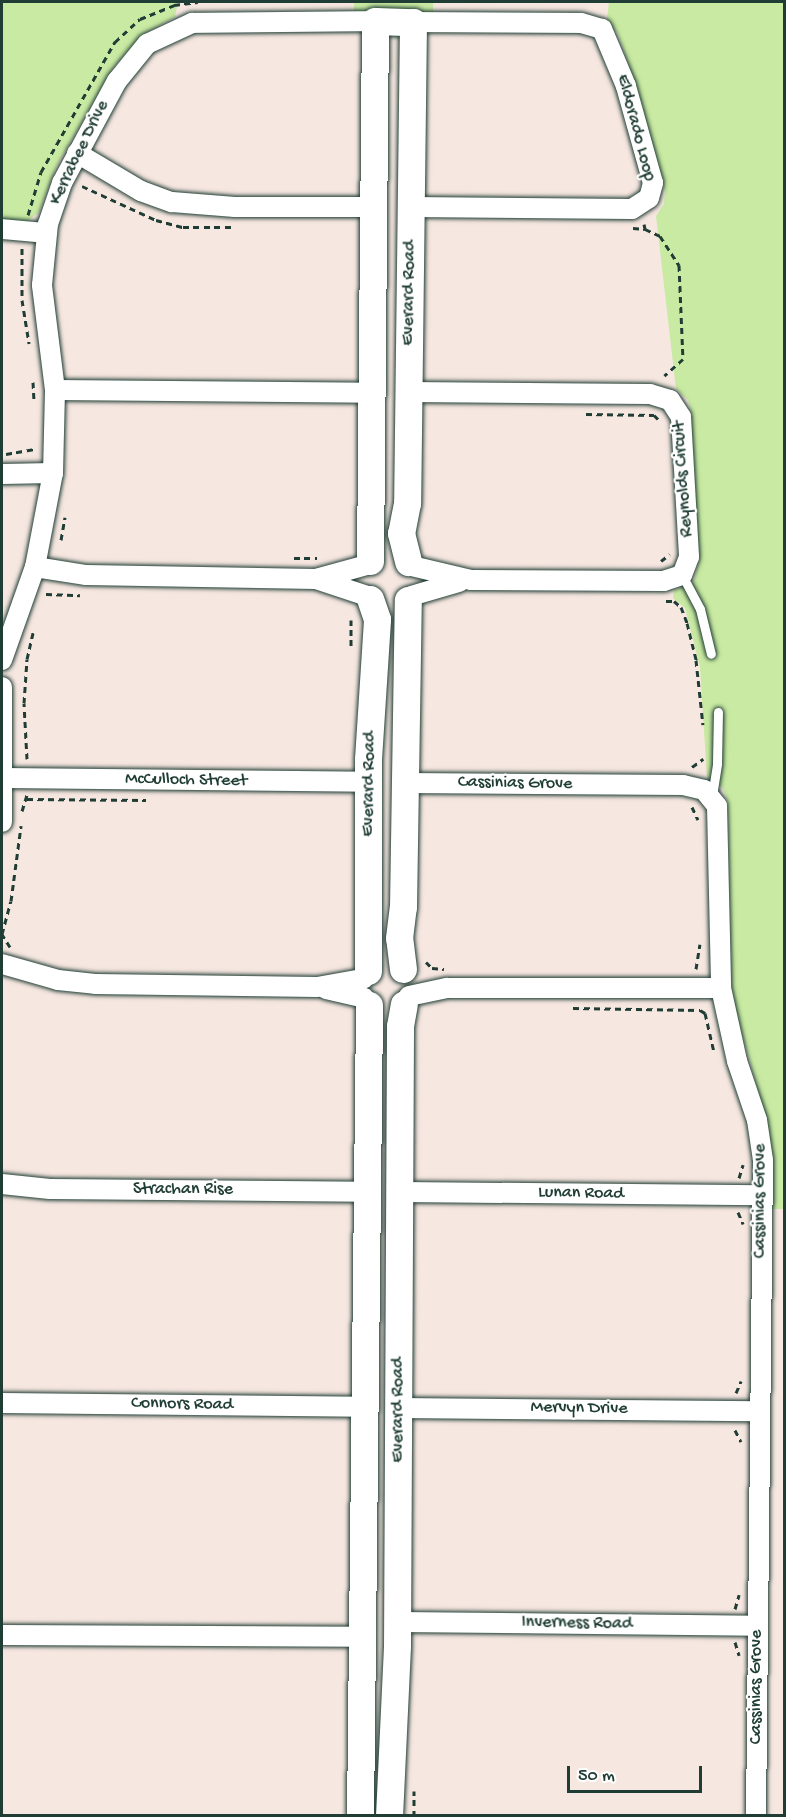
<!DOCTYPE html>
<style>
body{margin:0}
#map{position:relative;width:786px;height:1817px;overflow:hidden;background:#f7e7e1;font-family:"Gochi Hand",sans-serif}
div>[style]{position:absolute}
.green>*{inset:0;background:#c9eaa2}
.path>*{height:3px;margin-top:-1.5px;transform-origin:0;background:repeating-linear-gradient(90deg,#1f3d34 0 6px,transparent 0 10.5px)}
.roads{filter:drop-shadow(0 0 2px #1f3d34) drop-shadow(0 0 2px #1f3d34)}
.lane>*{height:9px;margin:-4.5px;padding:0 4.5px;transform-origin:4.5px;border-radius:4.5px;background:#fff}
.street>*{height:20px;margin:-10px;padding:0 10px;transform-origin:10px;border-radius:10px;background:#fff}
.secondary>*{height:27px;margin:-13.5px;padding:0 13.5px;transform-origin:13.5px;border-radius:13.5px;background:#fff}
span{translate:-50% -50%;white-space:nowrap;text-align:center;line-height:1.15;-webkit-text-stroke:4.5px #fff;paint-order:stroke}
.street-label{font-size:18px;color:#1f3d34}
.frame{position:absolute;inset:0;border:3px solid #1f3d34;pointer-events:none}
.scale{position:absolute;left:567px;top:1766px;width:135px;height:27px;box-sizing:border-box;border:3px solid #1f3d34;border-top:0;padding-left:8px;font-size:18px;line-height:21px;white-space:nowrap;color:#1f3d34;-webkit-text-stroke:4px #fff;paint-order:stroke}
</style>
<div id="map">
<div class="green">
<i style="clip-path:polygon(2px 2px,178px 2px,175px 17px,143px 34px,114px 66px,56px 167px,39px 212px,25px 223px,2px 221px)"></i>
<i style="clip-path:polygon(354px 2px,433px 2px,433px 13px,354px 11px)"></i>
<i style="clip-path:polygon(609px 2px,784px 2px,784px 1209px,771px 1209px,767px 1122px,732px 998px,728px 801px,722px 787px,707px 778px,700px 667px,685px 608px,673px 598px,674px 590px,693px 584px,699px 561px,691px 412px,688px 400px,676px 389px,656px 216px,664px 204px,665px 192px,638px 91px,618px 34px,607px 19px)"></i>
</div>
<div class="path">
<i style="left:82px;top:186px;width:81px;rotate:24.7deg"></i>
<i style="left:156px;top:220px;width:28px;rotate:15deg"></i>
<i style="left:183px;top:227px;width:52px"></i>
<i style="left:28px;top:215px;width:45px;rotate:-73.2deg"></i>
<i style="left:41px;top:172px;width:150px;rotate:-60.4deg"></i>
<i style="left:115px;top:42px;width:34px;rotate:-43deg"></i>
<i style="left:140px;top:19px;width:37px;rotate:-22deg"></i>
<i style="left:174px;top:5px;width:24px;rotate:-7deg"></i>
<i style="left:633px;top:228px;width:12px;rotate:5deg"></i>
<i style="left:645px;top:229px;width:5px;rotate:-101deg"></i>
<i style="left:645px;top:229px;width:17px;rotate:25deg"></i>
<i style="left:660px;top:236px;width:35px;rotate:57deg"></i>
<i style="left:679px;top:265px;width:94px;rotate:87.6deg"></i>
<i style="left:683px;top:359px;width:25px;rotate:138deg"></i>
<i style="left:22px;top:248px;width:52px;rotate:90deg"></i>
<i style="left:22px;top:300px;width:44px;rotate:80.8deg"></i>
<i style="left:33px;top:382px;width:17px;rotate:87deg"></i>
<i style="left:586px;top:414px;width:68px;rotate:0.8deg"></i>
<i style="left:654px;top:415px;width:10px;rotate:45deg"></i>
<i style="left:6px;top:454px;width:29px;rotate:-10deg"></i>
<i style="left:61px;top:540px;width:23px;rotate:-80deg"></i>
<i style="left:294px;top:558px;width:23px"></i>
<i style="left:661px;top:561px;width:11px;rotate:-38deg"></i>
<i style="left:46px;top:594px;width:34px;rotate:2deg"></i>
<i style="left:666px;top:601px;width:8px"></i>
<i style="left:674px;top:601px;width:9px;rotate:41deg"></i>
<i style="left:681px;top:607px;width:17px;rotate:69deg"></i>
<i style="left:687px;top:623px;width:38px;rotate:76deg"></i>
<i style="left:696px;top:660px;width:65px;rotate:83.9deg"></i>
<i style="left:351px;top:646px;width:26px;rotate:-90deg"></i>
<i style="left:27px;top:759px;width:56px;rotate:-93.1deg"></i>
<i style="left:24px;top:703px;width:44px;rotate:-86.1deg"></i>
<i style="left:27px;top:659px;width:27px;rotate:-77deg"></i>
<i style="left:692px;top:767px;width:14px;rotate:-36deg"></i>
<i style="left:27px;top:799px;width:119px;rotate:0.5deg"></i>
<i style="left:692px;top:807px;width:14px;rotate:65deg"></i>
<i style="left:22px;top:811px;width:17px;rotate:-73deg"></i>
<i style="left:10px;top:947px;width:15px;rotate:-122deg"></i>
<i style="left:2px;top:934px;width:34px;rotate:-75deg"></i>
<i style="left:11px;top:901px;width:76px;rotate:-82.4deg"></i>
<i style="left:426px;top:962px;width:8px;rotate:45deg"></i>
<i style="left:432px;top:968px;width:12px;rotate:5deg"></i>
<i style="left:696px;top:969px;width:25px;rotate:-81deg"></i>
<i style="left:573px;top:1008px;width:127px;rotate:0.9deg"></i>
<i style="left:700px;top:1010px;width:6px;rotate:31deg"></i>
<i style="left:705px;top:1013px;width:40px;rotate:77deg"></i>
<i style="left:739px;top:1178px;width:14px;rotate:-73deg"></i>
<i style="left:738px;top:1212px;width:13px;rotate:67deg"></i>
<i style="left:736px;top:1393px;width:13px;rotate:-67deg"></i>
<i style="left:735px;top:1430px;width:13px;rotate:63deg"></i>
<i style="left:735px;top:1609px;width:15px;rotate:-74deg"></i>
<i style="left:735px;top:1642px;width:14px;rotate:73deg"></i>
<i style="left:414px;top:1816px;width:25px;rotate:-90deg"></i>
</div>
<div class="roads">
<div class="lane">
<i style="left:682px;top:575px;width:38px;rotate:62deg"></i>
<i style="left:700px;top:609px;width:46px;rotate:76.3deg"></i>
<i style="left:712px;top:796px;width:33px;rotate:-81deg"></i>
<i style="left:717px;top:763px;width:51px;rotate:-88.9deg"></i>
</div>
<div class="street">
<i style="left:77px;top:153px;width:74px;rotate:30.7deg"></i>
<i style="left:141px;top:191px;width:33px;rotate:20deg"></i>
<i style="left:172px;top:202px;width:63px;rotate:4.5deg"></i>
<i style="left:235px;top:207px;width:139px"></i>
<i style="left:410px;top:207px;width:222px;rotate:0.5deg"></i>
<i style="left:632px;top:209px;width:20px;rotate:-33deg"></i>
<i style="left:649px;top:198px;width:16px;rotate:-75deg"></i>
<i style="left:653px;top:183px;width:101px;rotate:-105.6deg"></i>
<i style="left:626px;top:86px;width:62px;rotate:-112.8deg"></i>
<i style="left:602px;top:29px;width:22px;rotate:-164deg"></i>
<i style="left:581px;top:23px;width:168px;rotate:-179.7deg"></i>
<i style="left:2px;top:229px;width:44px;rotate:5.2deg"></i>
<i style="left:55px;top:390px;width:317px;rotate:0.5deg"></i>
<i style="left:408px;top:392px;width:242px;rotate:0.5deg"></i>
<i style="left:650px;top:394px;width:21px;rotate:17deg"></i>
<i style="left:670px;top:400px;width:20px;rotate:57deg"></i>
<i style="left:681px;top:417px;width:140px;rotate:86.7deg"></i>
<i style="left:689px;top:557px;width:19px;rotate:111deg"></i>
<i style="left:682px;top:575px;width:19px;rotate:162deg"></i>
<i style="left:664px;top:581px;width:193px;rotate:-179.7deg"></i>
<i style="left:471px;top:580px;width:61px;rotate:-166.7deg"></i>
<i style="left:2px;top:474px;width:51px;rotate:-1.1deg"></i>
<i style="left:35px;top:567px;width:52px;rotate:8.9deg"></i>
<i style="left:86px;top:575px;width:230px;rotate:1deg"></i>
<i style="left:316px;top:579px;width:54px;rotate:18.4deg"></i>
<i style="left:316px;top:579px;width:53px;rotate:-15.4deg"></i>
<i style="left:411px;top:596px;width:50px;rotate:-16.3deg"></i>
<i style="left:2px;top:660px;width:99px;rotate:-70.5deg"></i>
<i style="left:35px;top:567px;width:96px;rotate:-79.2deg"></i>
<i style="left:53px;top:473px;width:83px;rotate:-88.6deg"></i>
<i style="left:55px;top:390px;width:106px;rotate:-97.1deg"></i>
<i style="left:42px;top:285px;width:61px;rotate:-84.4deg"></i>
<i style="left:48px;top:224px;width:43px;rotate:-71.1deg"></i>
<i style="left:62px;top:183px;width:116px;rotate:-61.7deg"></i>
<i style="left:117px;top:81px;width:48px;rotate:-51deg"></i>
<i style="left:147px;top:44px;width:50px;rotate:-25deg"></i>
<i style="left:192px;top:23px;width:183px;rotate:-0.6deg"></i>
<i style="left:2px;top:687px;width:135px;rotate:90deg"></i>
<i style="left:4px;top:778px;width:364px;rotate:0.6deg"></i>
<i style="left:405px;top:783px;width:278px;rotate:0.4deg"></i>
<i style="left:683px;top:785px;width:22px;rotate:13deg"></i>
<i style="left:704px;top:790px;width:21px;rotate:51deg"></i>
<i style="left:717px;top:806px;width:182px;rotate:88.7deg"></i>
<i style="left:721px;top:988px;width:75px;rotate:77.6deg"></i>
<i style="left:737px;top:1061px;width:62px;rotate:71.3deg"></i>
<i style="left:757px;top:1120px;width:40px;rotate:81.5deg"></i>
<i style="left:763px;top:1160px;width:656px;rotate:90.61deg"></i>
<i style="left:2px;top:964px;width:58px;rotate:15.9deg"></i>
<i style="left:58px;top:980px;width:37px;rotate:6deg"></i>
<i style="left:95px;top:984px;width:222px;rotate:0.8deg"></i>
<i style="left:317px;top:987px;width:47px;rotate:-9.9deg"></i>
<i style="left:326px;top:989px;width:39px;rotate:13deg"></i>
<i style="left:409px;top:996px;width:39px;rotate:-12deg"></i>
<i style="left:447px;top:988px;width:274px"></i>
<i style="left:2px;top:1184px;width:48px;rotate:5.9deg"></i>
<i style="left:50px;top:1189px;width:314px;rotate:0.5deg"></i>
<i style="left:401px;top:1192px;width:361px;rotate:0.5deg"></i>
<i style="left:2px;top:1403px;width:360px;rotate:0.6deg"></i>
<i style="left:399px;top:1408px;width:360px;rotate:0.5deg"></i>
<i style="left:397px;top:1622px;width:360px;rotate:0.6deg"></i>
<i style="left:2px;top:1635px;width:358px;rotate:0.3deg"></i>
</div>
<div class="secondary">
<i style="left:370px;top:561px;width:540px;rotate:-89.47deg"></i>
<i style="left:375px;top:21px;width:38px;rotate:2deg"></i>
<i style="left:413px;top:22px;width:481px;rotate:90.7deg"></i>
<i style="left:407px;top:503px;width:31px;rotate:101deg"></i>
<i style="left:401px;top:533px;width:30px;rotate:76deg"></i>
<i style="left:403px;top:969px;width:31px;rotate:-97deg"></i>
<i style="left:399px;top:938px;width:31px;rotate:-83deg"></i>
<i style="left:403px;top:907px;width:307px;rotate:-89.1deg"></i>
<i style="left:368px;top:971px;width:212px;rotate:-90deg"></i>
<i style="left:368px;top:759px;width:140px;rotate:-86.3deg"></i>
<i style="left:377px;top:619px;width:21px;rotate:-109deg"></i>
<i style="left:360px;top:1816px;width:811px;rotate:-89.36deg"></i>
<i style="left:389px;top:1816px;width:170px;rotate:-87.3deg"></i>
<i style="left:397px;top:1646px;width:620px;rotate:-89.72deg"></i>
<i style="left:400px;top:1026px;width:22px;rotate:-80deg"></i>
</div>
</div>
<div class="street-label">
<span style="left:635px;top:128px;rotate:75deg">Eldorado Loop</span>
<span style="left:80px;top:153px;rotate:-64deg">Kerrabee Drive</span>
<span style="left:410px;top:293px;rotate:-89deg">Everard Road</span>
<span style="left:684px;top:479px;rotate:-94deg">Reynolds Circuit</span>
<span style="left:186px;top:781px;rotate:1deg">McCulloch Street</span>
<span style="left:370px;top:784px;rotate:-89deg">Everard Road</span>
<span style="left:515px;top:784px;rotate:1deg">Cassinias Grove</span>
<span style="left:183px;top:1190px">Strachan Rise</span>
<span style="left:581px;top:1194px;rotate:1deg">Lunan Road</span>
<span style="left:761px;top:1201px;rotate:-90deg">Cassinias Grove</span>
<span style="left:182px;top:1405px;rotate:1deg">Connors Road</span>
<span style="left:579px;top:1409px;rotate:1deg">Mervyn Drive</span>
<span style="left:399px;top:1410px;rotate:-90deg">Everard Road</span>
<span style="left:577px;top:1624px;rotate:1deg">Inverness Road</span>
<span style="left:757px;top:1687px;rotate:-90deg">Cassinias Grove</span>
</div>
<div class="frame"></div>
<div class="scale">50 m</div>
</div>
